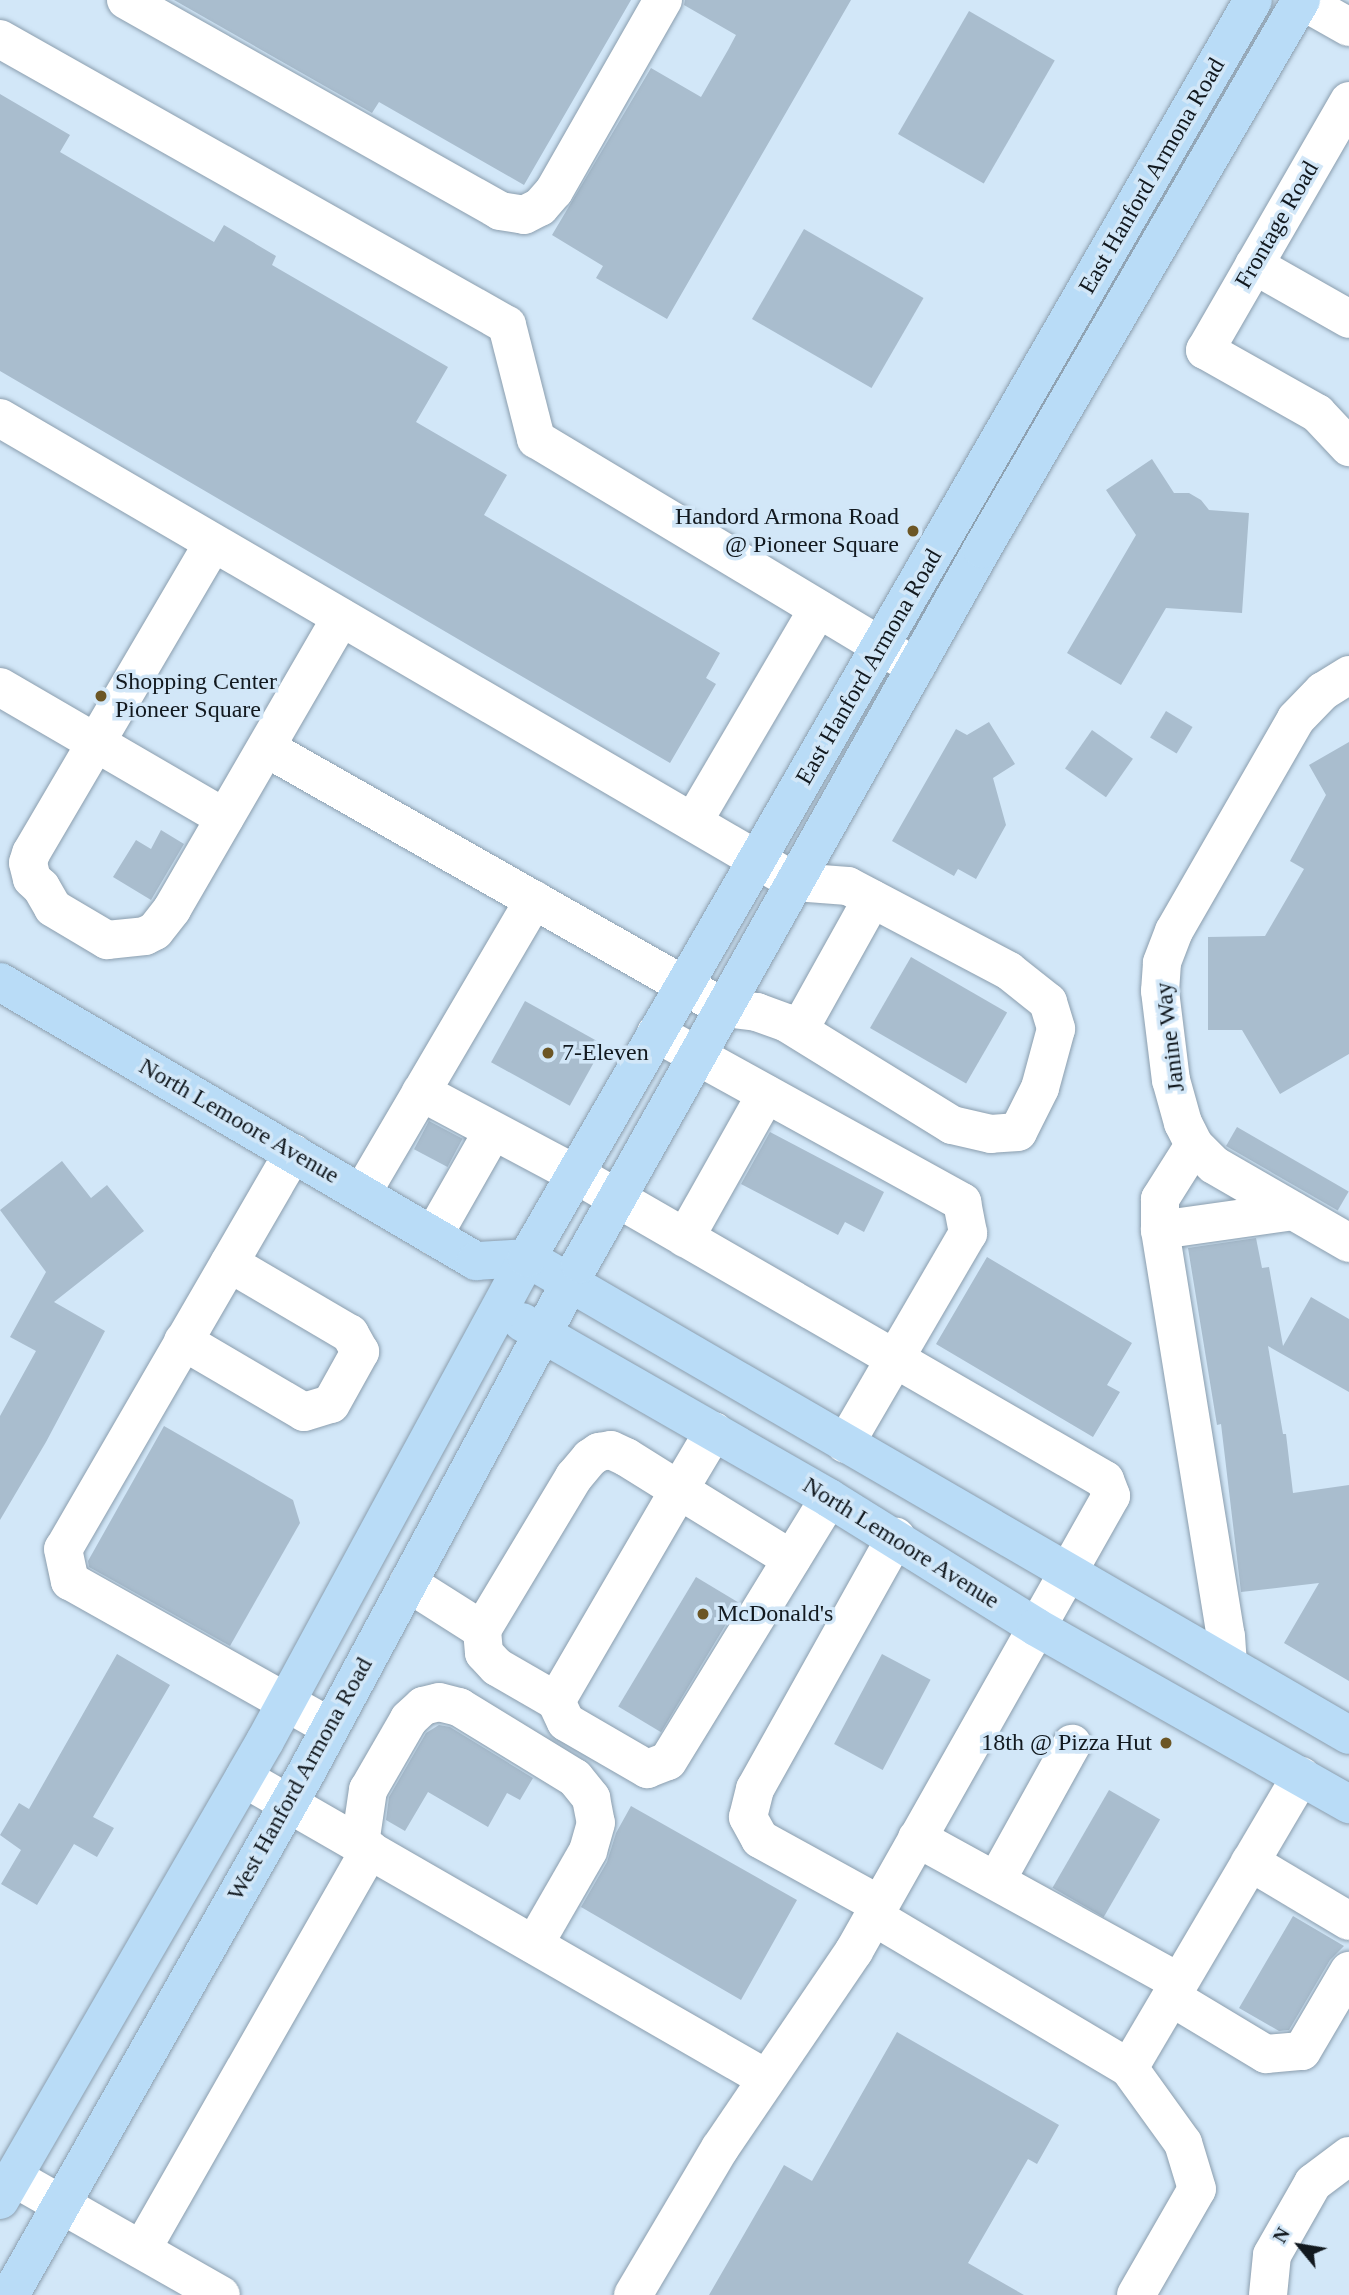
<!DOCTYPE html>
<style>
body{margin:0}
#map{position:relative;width:1349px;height:2295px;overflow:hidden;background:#d2e7f8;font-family:"Times New Roman",serif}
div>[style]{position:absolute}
.building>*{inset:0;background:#a9bdce;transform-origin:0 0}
.roads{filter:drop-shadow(0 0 2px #8b9eae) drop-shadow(0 0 2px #8b9eae)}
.minor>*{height:38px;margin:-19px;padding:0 19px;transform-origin:19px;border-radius:19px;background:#fff}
.major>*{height:38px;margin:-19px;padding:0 19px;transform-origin:19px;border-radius:19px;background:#b9dcf7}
.dots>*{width:19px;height:19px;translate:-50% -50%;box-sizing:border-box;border:4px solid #d2e7f8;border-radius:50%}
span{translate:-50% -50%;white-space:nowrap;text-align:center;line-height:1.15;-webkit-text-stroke:7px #d2e7f8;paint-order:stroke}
.street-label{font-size:24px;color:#12191f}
.poi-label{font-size:24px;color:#12191f}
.right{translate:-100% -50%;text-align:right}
.left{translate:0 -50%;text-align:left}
.north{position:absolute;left:1265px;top:2211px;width:70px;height:70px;-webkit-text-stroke:5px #d2e7f8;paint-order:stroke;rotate:300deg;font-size:19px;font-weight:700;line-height:28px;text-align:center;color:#12191f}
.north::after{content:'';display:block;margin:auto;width:24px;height:32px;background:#12191f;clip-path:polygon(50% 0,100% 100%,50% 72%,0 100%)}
</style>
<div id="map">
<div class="building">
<i style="clip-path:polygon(174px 0,631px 0,524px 185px,379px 102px,372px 113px)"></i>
<i style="clip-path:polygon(685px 0,851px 0,667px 319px,596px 278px,603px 266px,552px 235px,651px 68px,701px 97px,728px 50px,736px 35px,684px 5px)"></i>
<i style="left:969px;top:11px;width:99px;height:142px;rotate:30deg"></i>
<i style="clip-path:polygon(0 94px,70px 135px,60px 152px,214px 242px,224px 225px,276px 256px,272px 265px,448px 367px,416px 422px,507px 475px,484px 515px,720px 653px,706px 678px,716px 684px,670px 763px,0 371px)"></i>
<i style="left:804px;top:229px;width:138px;height:104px;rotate:30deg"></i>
<i style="clip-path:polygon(1152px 459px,1174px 493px,1189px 493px,1201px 500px,1209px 510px,1249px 513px,1242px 613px,1166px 608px,1121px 685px,1067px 653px,1136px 535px,1106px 490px)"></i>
<i style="left:1166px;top:711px;width:31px;height:31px;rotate:31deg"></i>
<i style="clip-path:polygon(989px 722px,1015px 764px,993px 778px,1006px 825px,976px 879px,958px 869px,954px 876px,892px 841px,956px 729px,967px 735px)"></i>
<i style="left:1092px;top:730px;width:50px;height:47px;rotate:35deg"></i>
<i style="clip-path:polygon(1349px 742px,1349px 1054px,1280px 1094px,1242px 1030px,1208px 1030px,1208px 937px,1265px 936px,1304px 869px,1290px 861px,1326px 795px,1309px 765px)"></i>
<i style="clip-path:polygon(161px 830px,184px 844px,151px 900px,113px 877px,136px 840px,151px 849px)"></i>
<i style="left:911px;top:957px;width:111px;height:82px;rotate:30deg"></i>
<i style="left:525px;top:1001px;width:90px;height:70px;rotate:29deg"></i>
<i style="left:429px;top:1121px;width:38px;height:32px;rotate:28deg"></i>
<i style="left:1237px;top:1127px;width:129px;height:22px;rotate:30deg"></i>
<i style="clip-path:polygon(770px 1132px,884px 1192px,864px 1232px,845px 1222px,838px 1235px,741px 1184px)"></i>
<i style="clip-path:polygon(62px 1161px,91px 1198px,107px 1185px,144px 1231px,54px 1302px,105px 1331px,46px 1442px,0 1520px,0 1416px,36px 1351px,10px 1337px,46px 1272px,0 1210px)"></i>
<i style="clip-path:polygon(1256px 1238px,1262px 1268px,1269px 1267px,1283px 1346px,1311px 1297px,1349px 1319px,1349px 1392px,1268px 1346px,1283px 1434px,1286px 1434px,1293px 1493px,1349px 1485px,1349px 1681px,1284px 1643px,1319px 1583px,1241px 1592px,1221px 1424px,1217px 1425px,1188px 1248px)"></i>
<i style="clip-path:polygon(987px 1257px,1132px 1343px,1107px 1385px,1120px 1392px,1093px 1437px,936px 1344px)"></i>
<i style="clip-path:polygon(164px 1426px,293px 1500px,300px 1523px,230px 1646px,89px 1567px,88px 1561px)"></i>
<i style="left:696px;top:1577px;width:50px;height:151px;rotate:31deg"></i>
<i style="clip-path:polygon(117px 1654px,170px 1685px,93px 1817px,114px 1828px,97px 1857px,74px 1844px,37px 1905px,1px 1884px,21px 1850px,0 1835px,19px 1803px,29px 1809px)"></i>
<i style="left:882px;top:1654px;width:55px;height:102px;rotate:28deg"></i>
<i style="clip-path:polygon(439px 1725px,450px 1727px,533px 1778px,520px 1800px,507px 1793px,488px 1827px,428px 1792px,405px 1831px,386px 1820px,389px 1797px,426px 1733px)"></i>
<i style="left:1109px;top:1790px;width:59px;height:113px;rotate:30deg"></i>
<i style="clip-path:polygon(631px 1806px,797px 1900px,741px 2000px,581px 1907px,607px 1862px,616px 1833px)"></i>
<i style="clip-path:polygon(1293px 1916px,1344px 1946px,1330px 1960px,1289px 2030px,1279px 2031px,1239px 2008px)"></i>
<i style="clip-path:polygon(897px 2032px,1059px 2125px,1037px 2164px,1028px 2159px,968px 2263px,1024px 2295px,709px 2295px,784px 2165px,812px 2181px)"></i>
</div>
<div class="roads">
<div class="minor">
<i style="left:126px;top:0;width:429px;rotate:29.4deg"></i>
<i style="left:500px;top:211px;width:24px;rotate:9deg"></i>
<i style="left:524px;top:215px;width:18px;rotate:-27deg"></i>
<i style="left:540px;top:207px;width:21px;rotate:-49deg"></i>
<i style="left:554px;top:191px;width:220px;rotate:-60.3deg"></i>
<i style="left:1301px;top:0;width:55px;rotate:29.4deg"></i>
<i style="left:0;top:39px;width:582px;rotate:29.43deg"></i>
<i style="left:507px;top:325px;width:118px;rotate:75.7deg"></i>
<i style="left:536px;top:439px;width:443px;rotate:31deg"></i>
<i style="left:1349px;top:101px;width:288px;rotate:120deg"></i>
<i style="left:1205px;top:350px;width:129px;rotate:29.4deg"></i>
<i style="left:1317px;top:413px;width:47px;rotate:46.7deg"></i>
<i style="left:1254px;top:265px;width:109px;rotate:29.6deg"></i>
<i style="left:0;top:418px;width:921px;rotate:30.27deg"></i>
<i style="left:795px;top:882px;width:53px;rotate:4.3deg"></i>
<i style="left:848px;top:886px;width:182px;rotate:27.8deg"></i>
<i style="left:1009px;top:971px;width:50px;rotate:38.5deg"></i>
<i style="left:1048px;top:1002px;width:28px;rotate:73deg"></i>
<i style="left:1056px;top:1029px;width:61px;rotate:105.2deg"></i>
<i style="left:1040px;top:1088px;width:49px;rotate:116.6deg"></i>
<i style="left:1018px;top:1132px;width:27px;rotate:176deg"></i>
<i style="left:991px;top:1134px;width:40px;rotate:-167deg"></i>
<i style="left:952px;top:1125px;width:194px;rotate:-148.3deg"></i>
<i style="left:787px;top:1023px;width:32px;rotate:-160deg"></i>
<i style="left:757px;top:1012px;width:33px;rotate:-173deg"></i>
<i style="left:724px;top:1008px;width:524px;rotate:-150.4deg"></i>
<i style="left:213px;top:543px;width:359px;rotate:120.4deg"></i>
<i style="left:31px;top:853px;width:10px;rotate:107deg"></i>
<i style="left:28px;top:863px;width:16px;rotate:76deg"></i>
<i style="left:32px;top:879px;width:12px;rotate:42deg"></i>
<i style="left:41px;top:887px;width:24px;rotate:60deg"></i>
<i style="left:53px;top:908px;width:63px;rotate:30.7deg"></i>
<i style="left:107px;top:940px;width:38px;rotate:-6deg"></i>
<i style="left:145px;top:936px;width:11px;rotate:-27deg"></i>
<i style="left:155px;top:931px;width:28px;rotate:-52deg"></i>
<i style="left:172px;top:909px;width:337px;rotate:-59.9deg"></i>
<i style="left:1349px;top:675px;width:31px;rotate:148deg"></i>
<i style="left:1323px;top:691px;width:39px;rotate:134deg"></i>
<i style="left:1296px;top:719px;width:245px;rotate:119.9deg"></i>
<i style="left:1174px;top:931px;width:34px;rotate:111deg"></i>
<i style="left:1162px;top:963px;width:28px;rotate:94deg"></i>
<i style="left:1160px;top:991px;width:90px;rotate:83deg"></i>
<i style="left:1171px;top:1080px;width:45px;rotate:74.4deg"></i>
<i style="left:1183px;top:1123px;width:25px;rotate:63deg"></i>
<i style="left:1194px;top:1145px;width:28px;rotate:45deg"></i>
<i style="left:1214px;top:1165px;width:156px;rotate:30deg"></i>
<i style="left:0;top:687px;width:260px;rotate:30.2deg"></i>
<i style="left:693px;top:822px;width:247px;rotate:-59.6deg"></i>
<i style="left:799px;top:1030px;width:150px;rotate:-60.9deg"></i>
<i style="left:656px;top:1033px;width:350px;rotate:28.9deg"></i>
<i style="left:962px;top:1202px;width:32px;rotate:79deg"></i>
<i style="left:968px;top:1233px;width:244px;rotate:120.2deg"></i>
<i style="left:421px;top:1092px;width:174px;rotate:28deg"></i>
<i style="left:575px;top:1174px;width:612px;rotate:30deg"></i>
<i style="left:1105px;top:1480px;width:17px;rotate:69deg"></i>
<i style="left:1111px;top:1496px;width:523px;rotate:119.46deg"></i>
<i style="left:854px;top:1951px;width:238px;rotate:124.2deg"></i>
<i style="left:720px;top:2148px;width:171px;rotate:120.6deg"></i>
<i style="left:1194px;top:1145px;width:64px;rotate:122.2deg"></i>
<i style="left:1160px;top:1199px;width:31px;rotate:90deg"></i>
<i style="left:1160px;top:1230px;width:411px;rotate:80.8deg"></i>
<i style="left:1226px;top:1636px;width:29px;rotate:86deg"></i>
<i style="left:293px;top:1153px;width:458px;rotate:120.1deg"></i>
<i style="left:63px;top:1549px;width:33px;rotate:78deg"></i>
<i style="left:70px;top:1581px;width:298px;rotate:29.3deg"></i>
<i style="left:362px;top:1193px;width:340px;rotate:-59.6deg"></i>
<i style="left:1160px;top:1230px;width:134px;rotate:-8.1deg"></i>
<i style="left:433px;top:1236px;width:121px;rotate:-60.3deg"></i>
<i style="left:685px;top:1238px;width:165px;rotate:-60.6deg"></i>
<i style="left:183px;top:1341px;width:140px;rotate:30.4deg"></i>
<i style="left:304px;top:1412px;width:28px;rotate:-17deg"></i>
<i style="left:331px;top:1404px;width:60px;rotate:-60.9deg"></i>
<i style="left:360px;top:1352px;width:21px;rotate:-119deg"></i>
<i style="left:350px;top:1334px;width:140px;rotate:-149.6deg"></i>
<i style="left:714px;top:1431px;width:69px;rotate:120.7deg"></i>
<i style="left:679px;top:1490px;width:244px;rotate:120.2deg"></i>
<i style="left:556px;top:1701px;width:68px;rotate:-150deg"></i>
<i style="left:497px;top:1667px;width:19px;rotate:-133deg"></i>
<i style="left:484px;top:1653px;width:23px;rotate:-95deg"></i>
<i style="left:482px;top:1630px;width:179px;rotate:-59deg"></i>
<i style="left:574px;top:1477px;width:25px;rotate:-50deg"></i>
<i style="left:590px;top:1458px;width:11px;rotate:-34deg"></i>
<i style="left:599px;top:1452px;width:12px;rotate:-9deg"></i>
<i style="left:611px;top:1450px;width:17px;rotate:25deg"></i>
<i style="left:626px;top:1457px;width:62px;rotate:31.9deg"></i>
<i style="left:679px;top:1490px;width:132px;rotate:31.6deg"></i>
<i style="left:408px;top:1583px;width:88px;rotate:32.4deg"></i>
<i style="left:556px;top:1701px;width:23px;rotate:65deg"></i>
<i style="left:566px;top:1722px;width:94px;rotate:30.1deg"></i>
<i style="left:647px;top:1769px;width:22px;rotate:-21deg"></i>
<i style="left:668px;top:1761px;width:308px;rotate:-58.5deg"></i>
<i style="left:244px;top:1778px;width:603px;rotate:29.92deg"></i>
<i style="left:917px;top:1838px;width:299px;rotate:28.8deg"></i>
<i style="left:360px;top:1844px;width:55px;rotate:-81.6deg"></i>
<i style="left:368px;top:1790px;width:82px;rotate:-60deg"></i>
<i style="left:409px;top:1719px;width:19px;rotate:-43deg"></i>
<i style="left:423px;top:1706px;width:16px;rotate:-14deg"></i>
<i style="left:439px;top:1702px;width:21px;rotate:14deg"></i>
<i style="left:459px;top:1707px;width:136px;rotate:31.5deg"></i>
<i style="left:575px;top:1778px;width:26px;rotate:51deg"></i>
<i style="left:591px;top:1798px;width:25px;rotate:79deg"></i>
<i style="left:596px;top:1823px;width:29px;rotate:106deg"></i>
<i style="left:588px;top:1851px;width:108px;rotate:119.9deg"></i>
<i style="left:1250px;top:1862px;width:115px;rotate:30.8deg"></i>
<i style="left:996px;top:1881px;width:157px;rotate:-61deg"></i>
<i style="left:880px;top:1905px;width:137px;rotate:-151.2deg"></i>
<i style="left:760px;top:1839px;width:25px;rotate:-119deg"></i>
<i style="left:748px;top:1817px;width:29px;rotate:-76deg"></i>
<i style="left:755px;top:1789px;width:289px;rotate:-60.8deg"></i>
<i style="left:873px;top:1916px;width:298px;rotate:30.7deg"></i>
<i style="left:1171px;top:1997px;width:111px;rotate:31deg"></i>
<i style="left:1266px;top:2054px;width:36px;rotate:-5deg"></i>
<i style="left:1302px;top:2051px;width:93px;rotate:-59.6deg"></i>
<i style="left:13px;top:2177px;width:239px;rotate:29.6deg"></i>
<i style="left:142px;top:2249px;width:460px;rotate:-60.3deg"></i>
<i style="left:1136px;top:2295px;width:122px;rotate:-60.1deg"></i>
<i style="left:1197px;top:2189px;width:48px;rotate:-106.9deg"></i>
<i style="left:1183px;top:2143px;width:92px;rotate:-125.8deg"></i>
<i style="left:1129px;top:2068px;width:339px;rotate:-59.5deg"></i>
<i style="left:1268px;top:2295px;width:40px;rotate:-84.3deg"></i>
<i style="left:1272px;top:2255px;width:83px;rotate:-60.3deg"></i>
<i style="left:1313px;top:2183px;width:45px;rotate:-36.9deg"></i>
</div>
<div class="major">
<i style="left:0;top:982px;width:552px;rotate:30.38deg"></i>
<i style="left:476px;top:1261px;width:51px;rotate:-3.4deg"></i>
<i style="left:527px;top:1258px;width:950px;rotate:30.13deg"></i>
<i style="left:522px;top:1322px;width:354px;rotate:29.8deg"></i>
<i style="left:829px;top:1498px;width:244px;rotate:31.9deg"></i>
<i style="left:1036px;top:1627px;width:360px;rotate:29.5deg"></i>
<i style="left:0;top:2200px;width:530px;rotate:-60deg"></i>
<i style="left:265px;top:1741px;width:549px;rotate:-61.52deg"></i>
<i style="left:527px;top:1258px;width:1452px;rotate:-60.01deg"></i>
<i style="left:10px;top:2295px;width:600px;rotate:-60.44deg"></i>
<i style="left:306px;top:1773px;width:578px;rotate:-61.71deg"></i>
<i style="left:580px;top:1264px;width:820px;rotate:-60.65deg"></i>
<i style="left:982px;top:549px;width:635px;rotate:-59.84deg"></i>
</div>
</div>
<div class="dots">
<i style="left:913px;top:531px;background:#6c5625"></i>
<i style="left:101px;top:696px;background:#6c5625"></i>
<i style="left:548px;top:1053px;background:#6c5625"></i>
<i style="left:703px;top:1614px;background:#6c5625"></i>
<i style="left:1166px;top:1743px;background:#6c5625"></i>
</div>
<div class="street-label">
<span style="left:1152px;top:176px;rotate:-60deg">East Hanford Armona Road</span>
<span style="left:1277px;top:225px;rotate:-60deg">Frontage Road</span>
<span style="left:869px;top:667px;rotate:-60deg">East Hanford Armona Road</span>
<span style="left:1170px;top:1037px;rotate:-97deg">Janine Way</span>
<span style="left:239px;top:1121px;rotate:30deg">North Lemoore Avenue</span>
<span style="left:901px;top:1543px;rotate:32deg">North Lemoore Avenue</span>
<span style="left:300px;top:1779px;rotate:-61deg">West Hanford Armona Road</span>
</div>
<div class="poi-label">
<span class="right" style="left:899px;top:531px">Handord Armona Road<br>@ Pioneer Square</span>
<span class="left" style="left:115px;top:696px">Shopping Center<br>Pioneer Square</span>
<span class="left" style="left:562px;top:1053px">7-Eleven</span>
<span class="left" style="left:717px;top:1614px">McDonald's</span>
<span class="right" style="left:1152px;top:1743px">18th @ Pizza Hut</span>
</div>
<div class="north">N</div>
</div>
